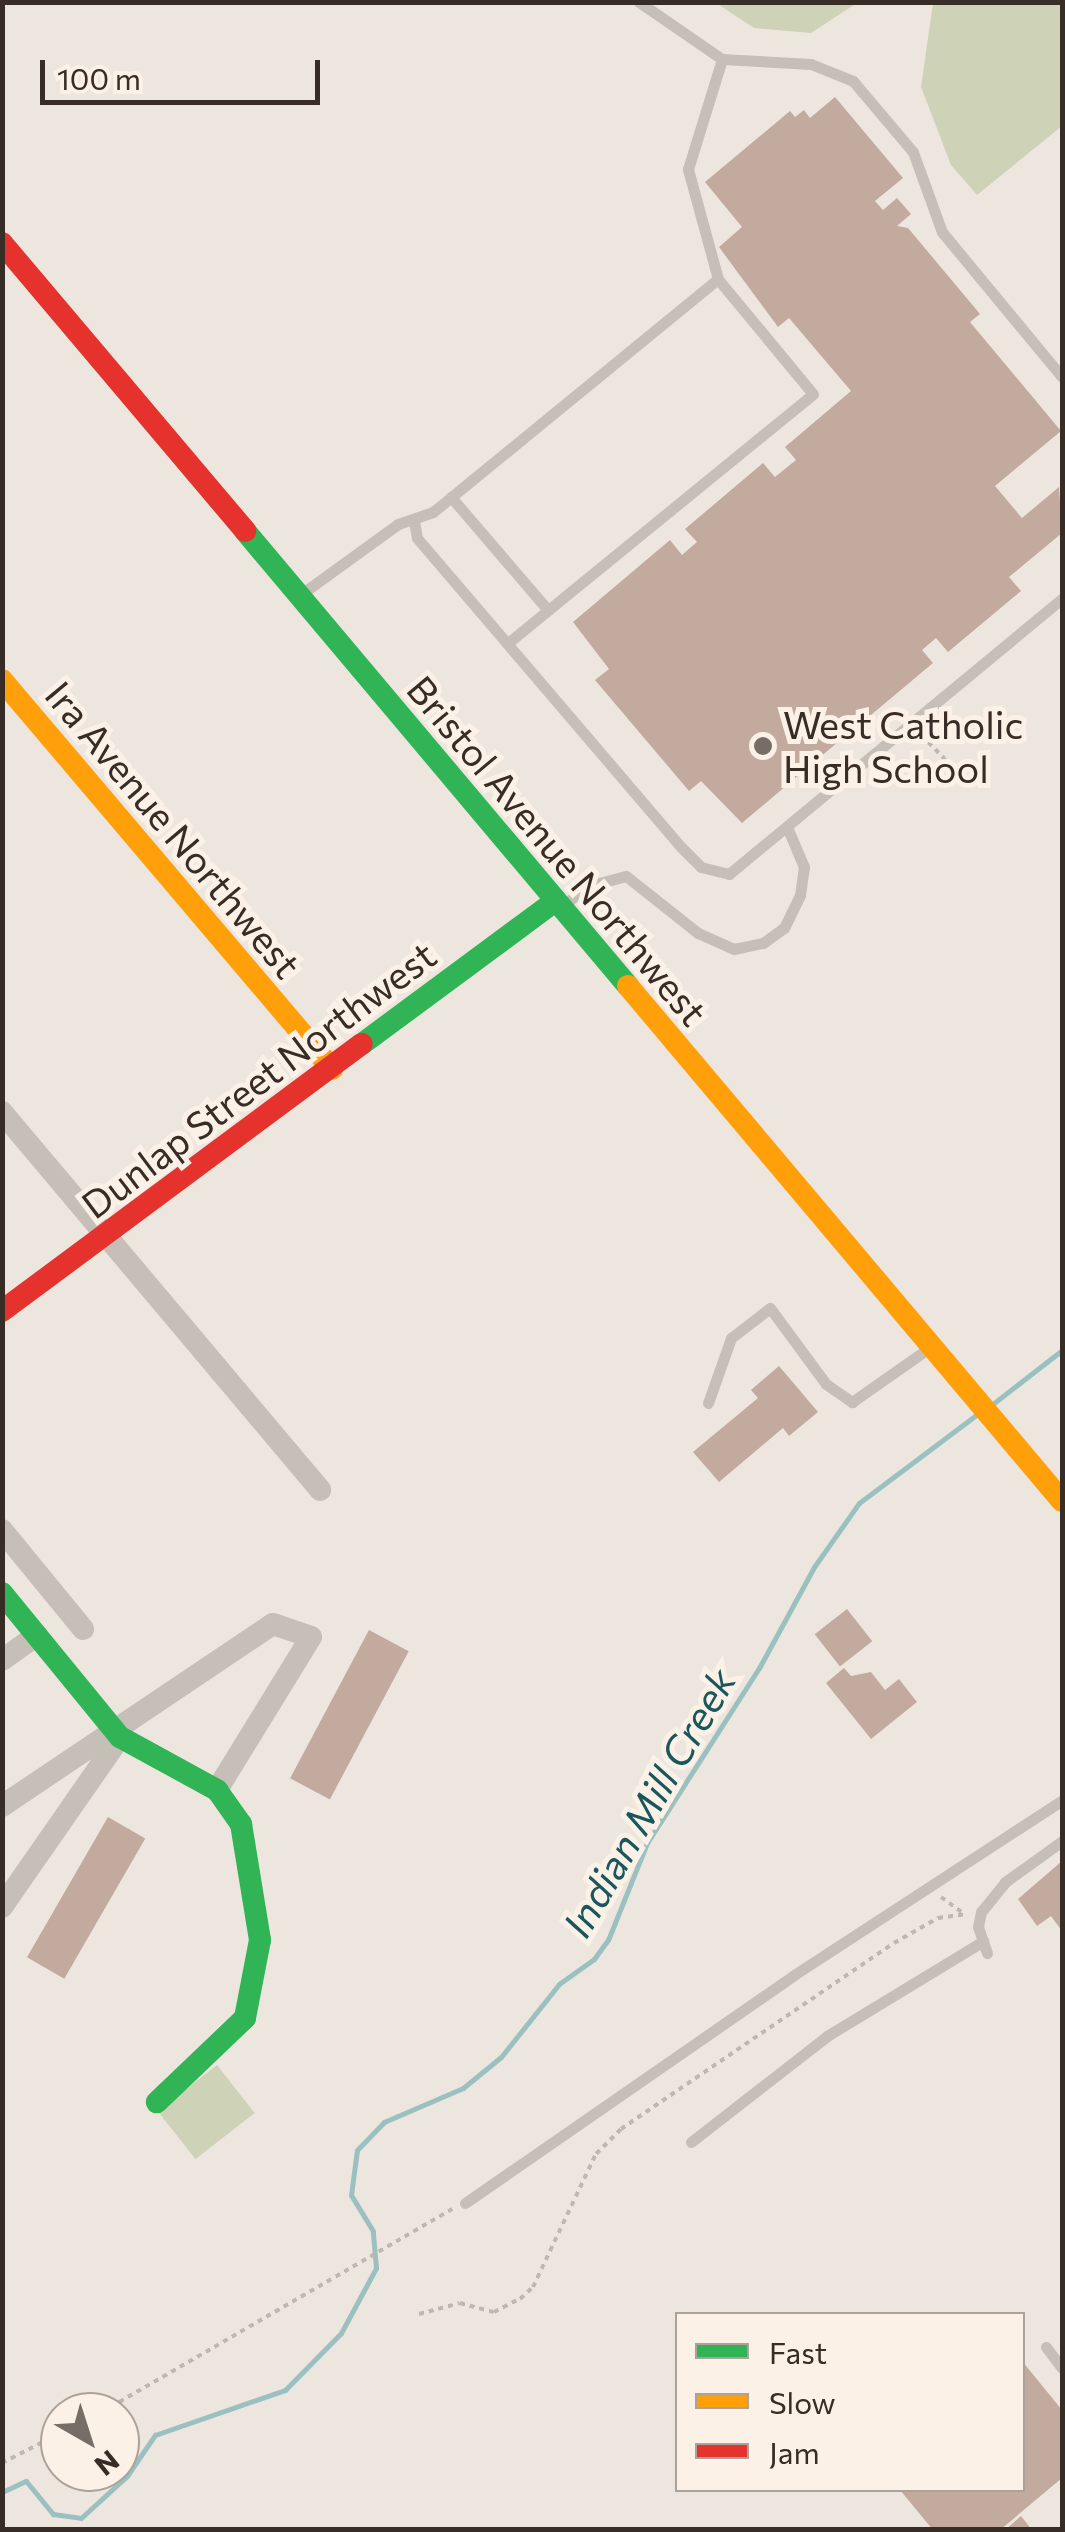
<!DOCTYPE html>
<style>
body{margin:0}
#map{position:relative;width:1065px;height:2532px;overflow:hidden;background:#ede6df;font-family:Commissioner,sans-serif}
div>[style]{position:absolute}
.green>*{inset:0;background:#ced3b8;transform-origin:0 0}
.stream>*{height:5px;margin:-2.5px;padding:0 2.5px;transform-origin:2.5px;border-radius:2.5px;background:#9ac0c0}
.building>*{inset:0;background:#c2aa9f;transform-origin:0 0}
.path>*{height:4px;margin-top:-2px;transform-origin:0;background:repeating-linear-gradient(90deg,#bfb7b0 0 5px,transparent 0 10px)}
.lane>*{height:11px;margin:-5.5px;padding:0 5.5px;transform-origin:5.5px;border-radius:5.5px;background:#c6bfb8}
.street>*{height:22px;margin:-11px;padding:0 11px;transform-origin:11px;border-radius:11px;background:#c6bfb8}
.fast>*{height:22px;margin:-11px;padding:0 11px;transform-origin:11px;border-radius:11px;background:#30b455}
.slow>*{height:22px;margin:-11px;padding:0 11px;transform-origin:11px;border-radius:11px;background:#ff9f0a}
.jam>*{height:22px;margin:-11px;padding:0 11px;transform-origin:11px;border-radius:11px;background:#e5322d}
.dots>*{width:28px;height:28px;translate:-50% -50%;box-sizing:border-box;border:5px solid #fbf1e6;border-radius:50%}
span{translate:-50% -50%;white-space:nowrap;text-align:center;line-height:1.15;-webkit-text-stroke:10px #fbf1e6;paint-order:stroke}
.poi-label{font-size:38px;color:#372c26}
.left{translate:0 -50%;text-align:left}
.street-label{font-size:38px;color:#372c26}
.water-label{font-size:40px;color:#19575c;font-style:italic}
.frame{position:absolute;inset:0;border:5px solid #372c26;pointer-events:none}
.legend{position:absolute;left:675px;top:2312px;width:350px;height:180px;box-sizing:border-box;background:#fbf1e6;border:2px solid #ada299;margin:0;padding:12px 18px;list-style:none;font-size:30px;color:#372c26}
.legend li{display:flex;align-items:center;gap:20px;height:50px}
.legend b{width:50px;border:2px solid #ada299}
.north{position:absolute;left:40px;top:2392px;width:100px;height:100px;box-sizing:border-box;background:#fbf1e6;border:2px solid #ada299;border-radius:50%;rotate:141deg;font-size:28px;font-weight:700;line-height:40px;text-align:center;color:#372c26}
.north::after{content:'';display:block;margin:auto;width:35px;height:45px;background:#776d67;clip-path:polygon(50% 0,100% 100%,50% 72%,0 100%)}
.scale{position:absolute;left:40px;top:60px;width:280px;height:45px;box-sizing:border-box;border:5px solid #372c26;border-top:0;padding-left:12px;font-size:30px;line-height:35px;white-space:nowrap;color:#372c26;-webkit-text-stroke:8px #fbf1e6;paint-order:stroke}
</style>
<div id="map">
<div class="green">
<i style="clip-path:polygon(716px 3px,857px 3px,811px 33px,754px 28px)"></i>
<i style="clip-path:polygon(933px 3px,1062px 3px,1062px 126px,977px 195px,951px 165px,921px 87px)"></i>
<i style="left:217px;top:2065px;width:61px;height:75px;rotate:52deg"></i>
</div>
<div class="stream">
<i style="left:994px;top:1403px;width:86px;rotate:-37.9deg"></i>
<i style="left:2px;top:2492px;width:26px;rotate:-25deg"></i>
<i style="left:26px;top:2481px;width:43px;rotate:50.7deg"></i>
<i style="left:53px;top:2514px;width:28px;rotate:8deg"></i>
<i style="left:81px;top:2518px;width:62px;rotate:-42.4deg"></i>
<i style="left:127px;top:2476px;width:50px;rotate:-55.7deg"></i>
<i style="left:155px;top:2435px;width:138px;rotate:-19.1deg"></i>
<i style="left:285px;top:2390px;width:80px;rotate:-45.5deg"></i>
<i style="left:341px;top:2333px;width:74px;rotate:-61.7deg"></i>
<i style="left:376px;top:2268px;width:37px;rotate:-95deg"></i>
<i style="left:373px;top:2231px;width:42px;rotate:-121.4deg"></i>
<i style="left:351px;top:2195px;width:45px;rotate:-82.4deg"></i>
<i style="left:357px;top:2150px;width:39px;rotate:-46deg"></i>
<i style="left:384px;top:2122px;width:86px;rotate:-23.3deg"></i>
<i style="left:463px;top:2088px;width:49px;rotate:-39.2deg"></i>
<i style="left:501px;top:2057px;width:93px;rotate:-51.5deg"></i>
<i style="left:559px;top:1984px;width:43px;rotate:-35.5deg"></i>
<i style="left:594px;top:1959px;width:24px;rotate:-54deg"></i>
<i style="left:608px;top:1940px;width:105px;rotate:-68.1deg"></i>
<i style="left:647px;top:1843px;width:208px;rotate:-57.4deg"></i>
<i style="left:759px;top:1668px;width:115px;rotate:-61.4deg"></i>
<i style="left:814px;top:1567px;width:78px;rotate:-54.9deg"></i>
<i style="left:859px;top:1503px;width:146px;rotate:-36.9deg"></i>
</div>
<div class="building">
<i style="clip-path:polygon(835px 97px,903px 178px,875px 201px,883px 210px,897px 198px,911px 214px,897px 226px,908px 228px,980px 314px,970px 322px,1061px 431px,995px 486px,1022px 518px,1059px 487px,1062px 533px,1009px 577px,1021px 591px,948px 652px,936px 638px,922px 650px,933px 663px,853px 730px,842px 717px,828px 729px,838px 742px,742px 823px,701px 781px,689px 791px,595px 680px,609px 669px,573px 622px,670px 540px,682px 555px,697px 542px,685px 529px,763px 463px,775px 477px,796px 460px,785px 447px,851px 391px,789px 318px,778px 327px,719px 247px,742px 227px,705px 182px,790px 111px,795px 117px,804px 110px,810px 118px)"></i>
<i style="clip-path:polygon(779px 1366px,818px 1412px,789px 1436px,783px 1428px,719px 1482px,693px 1452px,758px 1398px,751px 1390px)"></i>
<i style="left:847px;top:1609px;width:41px;height:41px;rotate:52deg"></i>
<i style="left:369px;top:1630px;width:45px;height:168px;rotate:28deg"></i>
<i style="clip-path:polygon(844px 1668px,851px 1676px,871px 1672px,885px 1690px,899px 1679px,917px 1702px,871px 1739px,826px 1683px)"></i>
<i style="left:108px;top:1817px;width:43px;height:162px;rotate:30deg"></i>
<i style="clip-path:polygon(1062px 1861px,1062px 1931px,1051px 1916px,1037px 1926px,1018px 1899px)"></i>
<i style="clip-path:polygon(1022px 2361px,1062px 2410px,1062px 2478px,1000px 2530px,933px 2530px,900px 2490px,1022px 2490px)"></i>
<i style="clip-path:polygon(1021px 2516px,1032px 2530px,1005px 2530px)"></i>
</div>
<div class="path">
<i style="left:921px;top:735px;width:33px;rotate:45deg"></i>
<i style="left:944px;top:758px;width:28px;rotate:67deg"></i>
<i style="left:941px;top:1897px;width:29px;rotate:36deg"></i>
<i style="left:419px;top:2314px;width:42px;rotate:-15deg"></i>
<i style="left:460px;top:2303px;width:35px;rotate:15deg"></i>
<i style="left:494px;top:2312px;width:29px;rotate:-27deg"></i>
<i style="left:520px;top:2299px;width:18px;rotate:-43deg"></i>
<i style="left:533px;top:2287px;width:147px;rotate:-64.7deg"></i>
<i style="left:596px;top:2154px;width:35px;rotate:-45deg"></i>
<i style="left:621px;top:2129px;width:330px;rotate:-34.3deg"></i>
<i style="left:894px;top:1943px;width:51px;rotate:-29.6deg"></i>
<i style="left:938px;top:1918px;width:27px;rotate:-8deg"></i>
<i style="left:102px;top:2412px;width:405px;rotate:-30.1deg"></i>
<i style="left:2px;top:2463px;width:65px;rotate:-27.3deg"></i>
</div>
<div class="lane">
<i style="left:639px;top:2px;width:101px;rotate:34.5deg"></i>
<i style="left:722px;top:59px;width:89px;rotate:3.2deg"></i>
<i style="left:811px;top:64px;width:45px;rotate:22deg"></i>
<i style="left:853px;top:81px;width:93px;rotate:49.8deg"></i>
<i style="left:913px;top:152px;width:85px;rotate:70.1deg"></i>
<i style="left:942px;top:232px;width:188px;rotate:50.4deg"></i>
<i style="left:451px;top:497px;width:149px;rotate:49.4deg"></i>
<i style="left:414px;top:521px;width:17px;rotate:80deg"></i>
<i style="left:417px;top:538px;width:408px;rotate:49.5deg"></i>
<i style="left:682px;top:848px;width:27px;rotate:45deg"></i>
<i style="left:701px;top:867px;width:29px;rotate:14deg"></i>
<i style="left:729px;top:874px;width:432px;rotate:-39.6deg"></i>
<i style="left:300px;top:595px;width:121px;rotate:-35.9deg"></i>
<i style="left:398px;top:524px;width:37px;rotate:-19deg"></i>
<i style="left:433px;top:512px;width:368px;rotate:-39.3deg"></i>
<i style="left:718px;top:279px;width:114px;rotate:-105.3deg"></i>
<i style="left:688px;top:169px;width:115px;rotate:-72.8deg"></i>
<i style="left:509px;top:642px;width:392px;rotate:-39.2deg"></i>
<i style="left:813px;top:394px;width:149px;rotate:-129.6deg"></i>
<i style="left:562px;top:908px;width:30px;rotate:-44deg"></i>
<i style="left:584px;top:887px;width:43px;rotate:-14.7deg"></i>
<i style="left:626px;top:876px;width:92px;rotate:38.4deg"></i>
<i style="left:698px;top:933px;width:39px;rotate:24deg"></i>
<i style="left:734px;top:949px;width:30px;rotate:-12deg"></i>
<i style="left:763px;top:943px;width:26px;rotate:-36deg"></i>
<i style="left:784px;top:928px;width:37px;rotate:-64deg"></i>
<i style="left:800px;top:895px;width:28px;rotate:-82deg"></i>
<i style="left:804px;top:867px;width:43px;rotate:-113deg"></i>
<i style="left:708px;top:1403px;width:69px;rotate:-70.5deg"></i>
<i style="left:731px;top:1338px;width:49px;rotate:-37.6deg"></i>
<i style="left:770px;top:1308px;width:94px;rotate:53.6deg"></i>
<i style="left:826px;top:1384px;width:32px;rotate:35deg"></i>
<i style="left:852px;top:1402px;width:94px;rotate:-35deg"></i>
<i style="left:987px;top:1953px;width:28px;rotate:-109deg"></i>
<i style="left:978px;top:1927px;width:15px;rotate:-79deg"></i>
<i style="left:981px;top:1912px;width:38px;rotate:-51deg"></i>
<i style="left:1005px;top:1882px;width:70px;rotate:-35.7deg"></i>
<i style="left:691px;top:2142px;width:172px;rotate:-37.9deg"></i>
<i style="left:827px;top:2036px;width:183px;rotate:-31.3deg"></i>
<i style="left:465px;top:2203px;width:400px;rotate:-34.7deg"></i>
<i style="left:794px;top:1975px;width:320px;rotate:-33.1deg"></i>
<i style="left:1046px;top:2347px;width:26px;rotate:53deg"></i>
</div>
<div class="street">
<i style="left:2px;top:1112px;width:494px;rotate:49.9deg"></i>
<i style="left:2px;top:1530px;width:128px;rotate:50.7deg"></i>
<i style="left:2px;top:1660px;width:43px;rotate:-35.5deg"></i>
<i style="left:2px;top:1806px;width:326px;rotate:-33.9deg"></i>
<i style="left:273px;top:1624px;width:40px;rotate:18.9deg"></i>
<i style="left:311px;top:1637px;width:180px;rotate:121.6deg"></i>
<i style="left:2px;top:1907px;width:207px;rotate:-55.2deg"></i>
</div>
<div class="fast">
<i style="left:245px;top:531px;width:595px;rotate:49.91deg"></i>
<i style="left:362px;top:1044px;width:240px;rotate:-36.5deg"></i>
<i style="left:2px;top:1593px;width:186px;rotate:50.7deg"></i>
<i style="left:120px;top:1737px;width:111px;rotate:28.7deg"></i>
<i style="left:217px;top:1790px;width:42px;rotate:54.8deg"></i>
<i style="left:241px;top:1824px;width:118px;rotate:80.7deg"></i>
<i style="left:260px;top:1940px;width:79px;rotate:100.9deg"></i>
<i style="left:245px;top:2018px;width:122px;rotate:136.3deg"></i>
</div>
<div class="slow">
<i style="left:2px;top:680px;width:510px;rotate:49.69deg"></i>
<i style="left:628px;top:986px;width:673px;rotate:49.88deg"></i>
</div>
<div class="jam">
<i style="left:2px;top:243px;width:377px;rotate:49.8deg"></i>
<i style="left:2px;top:1311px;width:448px;rotate:-36.6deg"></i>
</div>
<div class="dots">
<i style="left:763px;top:746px;background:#776d67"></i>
</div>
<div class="poi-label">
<span class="left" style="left:783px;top:746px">West Catholic<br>High School</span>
</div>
<div class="street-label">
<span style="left:174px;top:829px;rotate:50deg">Ira Avenue Northwest</span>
<span style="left:558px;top:850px;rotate:50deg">Bristol Avenue Northwest</span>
<span style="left:258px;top:1079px;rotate:-37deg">Dunlap Street Northwest</span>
</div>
<div class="water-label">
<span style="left:648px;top:1802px;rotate:-60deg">Indian Mill Creek</span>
</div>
<div class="frame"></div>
<ul class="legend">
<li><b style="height:12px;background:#30b455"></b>Fast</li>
<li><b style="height:12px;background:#ff9f0a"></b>Slow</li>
<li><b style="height:12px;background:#e5322d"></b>Jam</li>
</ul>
<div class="north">N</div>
<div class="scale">100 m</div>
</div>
